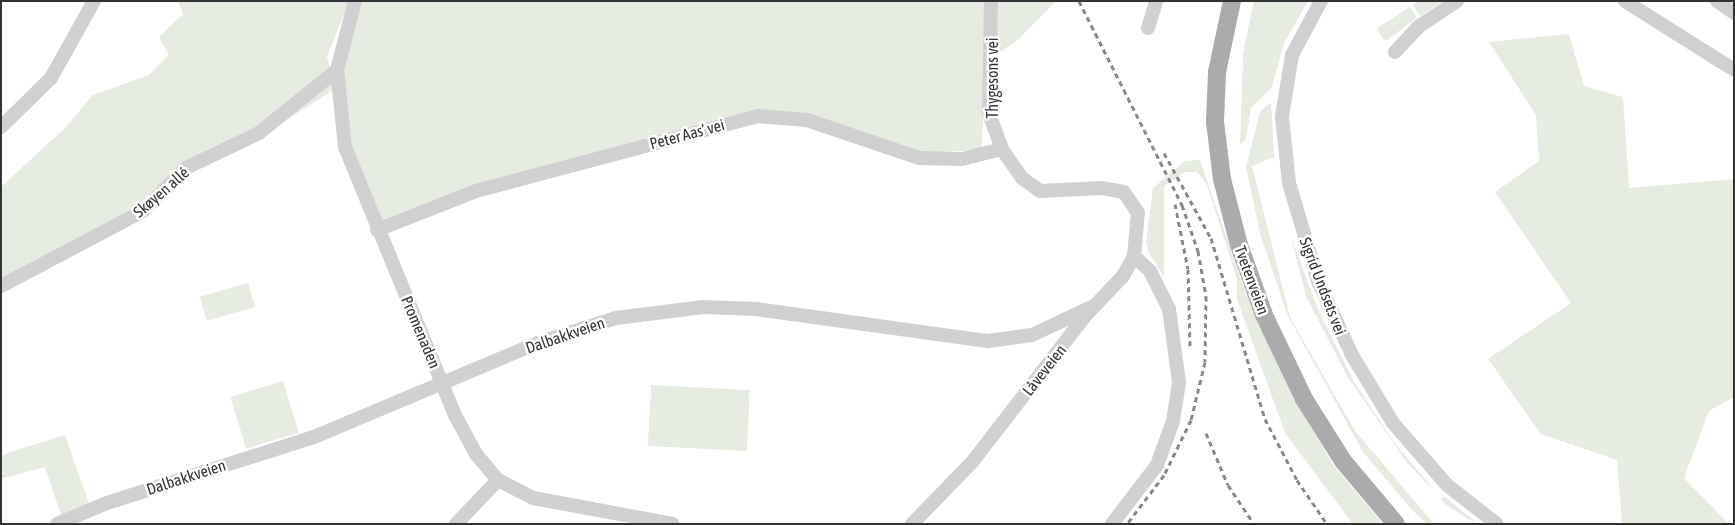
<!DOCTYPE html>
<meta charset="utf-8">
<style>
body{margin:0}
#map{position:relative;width:1735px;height:525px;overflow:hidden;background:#fff;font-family:"Asap Condensed",sans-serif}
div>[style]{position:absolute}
.green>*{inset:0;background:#e6ecdf;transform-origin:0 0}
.minor>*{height:14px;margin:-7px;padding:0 7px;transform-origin:7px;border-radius:7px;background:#d0d0d0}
.major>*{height:18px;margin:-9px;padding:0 9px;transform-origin:9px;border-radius:9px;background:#ababab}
.rail>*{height:3px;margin-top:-1.5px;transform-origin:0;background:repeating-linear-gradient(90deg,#888 0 5px,transparent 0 9px)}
span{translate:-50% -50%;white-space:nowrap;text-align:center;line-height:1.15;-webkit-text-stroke:5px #fff;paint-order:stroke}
.street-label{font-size:16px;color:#333}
.frame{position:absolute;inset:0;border:2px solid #333;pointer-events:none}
</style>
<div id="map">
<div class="green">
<i style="clip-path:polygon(178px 1px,349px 1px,327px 57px,335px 89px,236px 152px,177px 175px,148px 207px,1px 284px,1px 187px,66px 127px,93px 95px,149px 75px,169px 55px,159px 37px,183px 14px)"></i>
<i style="clip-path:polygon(361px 1px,985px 1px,988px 70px,981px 150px,915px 153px,786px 112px,473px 186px,379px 222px,355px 167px,342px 116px,345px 53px)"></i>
<i style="clip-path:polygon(994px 1px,1056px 1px,1018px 40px,996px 55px)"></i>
<i style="clip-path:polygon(1254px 1px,1308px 1px,1284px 43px,1272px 87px,1251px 108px,1246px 139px,1240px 145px,1243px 53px)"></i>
<i style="clip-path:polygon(1419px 1px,1443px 1px,1420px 16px,1413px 5px)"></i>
<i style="clip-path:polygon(1410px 7px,1417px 18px,1387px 40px,1383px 39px,1377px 28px)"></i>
<i style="clip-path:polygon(1569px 34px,1584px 86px,1623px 97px,1629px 188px,1734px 179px,1734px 397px,1709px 411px,1684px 478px,1729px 524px,1622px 524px,1617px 460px,1541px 434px,1488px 359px,1571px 303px,1495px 192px,1539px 161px,1536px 115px,1489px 42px)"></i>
<i style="clip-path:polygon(1271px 102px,1274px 157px,1252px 166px,1290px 317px,1355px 431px,1434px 524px,1427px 524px,1412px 510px,1363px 452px,1288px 316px,1261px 237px,1246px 167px,1260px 112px)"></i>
<i style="clip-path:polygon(1200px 160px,1246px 294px,1293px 397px,1334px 466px,1383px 524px,1353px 524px,1285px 433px,1237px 299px,1237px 279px,1207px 185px,1197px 172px,1185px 172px,1164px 186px,1164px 277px,1149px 253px,1146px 242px,1153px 188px,1185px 161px)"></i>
<i style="clip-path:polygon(1291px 237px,1317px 307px,1353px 380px,1393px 441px,1436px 492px,1408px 464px,1347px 376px,1306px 296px)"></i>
<i style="left:248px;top:283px;width:25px;height:50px;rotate:74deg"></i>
<i style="left:283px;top:381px;width:54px;height:55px;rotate:73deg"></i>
<i style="left:651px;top:385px;width:99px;height:61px;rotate:3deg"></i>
<i style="clip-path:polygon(65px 435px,89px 504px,61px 515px,45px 467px,1px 479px,1px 455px)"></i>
<i style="clip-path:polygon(1444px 496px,1473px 520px,1476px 524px,1445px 504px,1441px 499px)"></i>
</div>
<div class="minor">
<i style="left:355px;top:1px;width:71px;rotate:104.6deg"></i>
<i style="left:337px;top:70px;width:77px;rotate:84.1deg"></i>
<i style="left:345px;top:147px;width:292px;rotate:67.7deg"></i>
<i style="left:456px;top:417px;width:42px;rotate:61.6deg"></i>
<i style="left:476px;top:454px;width:34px;rotate:50deg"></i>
<i style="left:498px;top:480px;width:39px;rotate:27deg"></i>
<i style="left:533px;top:498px;width:142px;rotate:10.5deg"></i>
<i style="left:1321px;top:1px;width:61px;rotate:118.2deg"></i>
<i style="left:1292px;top:55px;width:63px;rotate:99.2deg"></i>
<i style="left:1282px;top:117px;width:66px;rotate:83.9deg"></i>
<i style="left:1289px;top:183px;width:102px;rotate:73.5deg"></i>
<i style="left:1318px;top:281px;width:81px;rotate:65.3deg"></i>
<i style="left:1352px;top:355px;width:79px;rotate:58.9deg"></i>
<i style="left:1393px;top:423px;width:82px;rotate:48.9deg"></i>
<i style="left:1447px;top:485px;width:63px;rotate:38deg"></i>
<i style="left:1625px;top:1px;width:129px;rotate:32.3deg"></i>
<i style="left:1717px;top:1px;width:21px;rotate:35deg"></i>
<i style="left:1148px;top:28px;width:28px;rotate:-73deg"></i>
<i style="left:1395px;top:52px;width:34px;rotate:-47deg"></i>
<i style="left:1418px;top:27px;width:47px;rotate:-33.7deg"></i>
<i style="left:1px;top:127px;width:70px;rotate:-44.4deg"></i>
<i style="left:51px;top:78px;width:88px;rotate:-60.8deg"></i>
<i style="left:377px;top:230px;width:106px;rotate:-21.5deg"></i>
<i style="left:476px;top:191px;width:291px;rotate:-14.9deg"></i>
<i style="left:757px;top:116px;width:50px;rotate:4.6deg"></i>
<i style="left:807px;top:120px;width:118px;rotate:18.7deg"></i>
<i style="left:919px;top:158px;width:43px;rotate:1.3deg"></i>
<i style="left:962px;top:159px;width:41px;rotate:-14deg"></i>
<i style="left:1px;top:286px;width:161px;rotate:-27.8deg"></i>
<i style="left:143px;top:211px;width:61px;rotate:-45deg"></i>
<i style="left:186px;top:168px;width:81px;rotate:-25.6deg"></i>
<i style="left:259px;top:133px;width:100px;rotate:-38.9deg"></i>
<i style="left:57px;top:524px;width:54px;rotate:-22.8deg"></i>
<i style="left:107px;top:503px;width:217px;rotate:-17.7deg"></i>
<i style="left:314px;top:437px;width:243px;rotate:-22.8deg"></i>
<i style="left:538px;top:343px;width:82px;rotate:-17.8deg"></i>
<i style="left:616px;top:318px;width:88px;rotate:-7.2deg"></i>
<i style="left:703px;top:307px;width:53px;rotate:2.2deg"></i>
<i style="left:756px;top:309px;width:234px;rotate:7.9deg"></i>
<i style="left:988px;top:341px;width:44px;rotate:-7.8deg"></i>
<i style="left:1032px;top:335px;width:68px;rotate:-25.1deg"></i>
<i style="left:456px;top:524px;width:61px;rotate:-46.3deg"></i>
<i style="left:912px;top:524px;width:88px;rotate:-45.9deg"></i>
<i style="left:973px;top:461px;width:185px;rotate:-52.3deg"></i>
<i style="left:1086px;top:315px;width:54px;rotate:-46.5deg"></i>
<i style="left:1123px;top:276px;width:23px;rotate:-61deg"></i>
<i style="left:1134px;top:256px;width:43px;rotate:-84.7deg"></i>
<i style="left:1138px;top:213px;width:25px;rotate:-124deg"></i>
<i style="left:1124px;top:192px;width:22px;rotate:-170deg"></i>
<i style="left:1102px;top:188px;width:62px;rotate:177.2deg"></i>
<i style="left:1040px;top:191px;width:22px;rotate:-144deg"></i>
<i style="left:1022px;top:178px;width:35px;rotate:-125deg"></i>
<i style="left:1002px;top:149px;width:38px;rotate:-110deg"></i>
<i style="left:989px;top:113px;width:112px;rotate:-89deg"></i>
<i style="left:1112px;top:524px;width:74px;rotate:-52.7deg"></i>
<i style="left:1157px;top:465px;width:47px;rotate:-70deg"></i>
<i style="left:1173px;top:421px;width:39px;rotate:-81deg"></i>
<i style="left:1179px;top:382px;width:74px;rotate:-97.8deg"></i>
<i style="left:1169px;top:309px;width:42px;rotate:-116.6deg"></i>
<i style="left:1150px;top:271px;width:22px;rotate:-137deg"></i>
</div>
<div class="major">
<i style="left:1232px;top:1px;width:73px;rotate:101.9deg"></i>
<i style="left:1217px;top:72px;width:50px;rotate:92.3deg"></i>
<i style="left:1215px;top:122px;width:57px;rotate:83deg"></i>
<i style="left:1222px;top:179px;width:68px;rotate:75.6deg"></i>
<i style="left:1239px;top:245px;width:74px;rotate:70.3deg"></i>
<i style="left:1264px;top:315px;width:93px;rotate:64.5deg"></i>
<i style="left:1304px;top:399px;width:73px;rotate:57.8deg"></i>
<i style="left:1343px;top:461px;width:82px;rotate:49.9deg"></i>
</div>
<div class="rail">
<i style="left:1079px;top:1px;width:229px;rotate:63.2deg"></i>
<i style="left:1182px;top:205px;width:49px;rotate:70.8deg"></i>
<i style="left:1198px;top:251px;width:46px;rotate:79.9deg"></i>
<i style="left:1206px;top:296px;width:66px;rotate:90.9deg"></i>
<i style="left:1205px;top:362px;width:60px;rotate:103.6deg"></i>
<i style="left:1191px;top:420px;width:61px;rotate:116.1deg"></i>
<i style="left:1164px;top:475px;width:61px;rotate:127.1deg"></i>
<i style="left:1164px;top:153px;width:97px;rotate:61.1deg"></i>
<i style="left:1211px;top:238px;width:189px;rotate:73.4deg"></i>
<i style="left:1265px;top:419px;width:69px;rotate:62.3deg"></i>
<i style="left:1297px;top:480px;width:53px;rotate:55.7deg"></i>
<i style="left:1175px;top:204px;width:66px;rotate:78.7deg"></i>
<i style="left:1188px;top:269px;width:79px;rotate:88.5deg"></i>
<i style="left:1206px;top:433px;width:56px;rotate:67.1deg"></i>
<i style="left:1228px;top:485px;width:47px;rotate:56.3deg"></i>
</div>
<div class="street-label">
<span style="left:992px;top:78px;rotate:-90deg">Thygesons vei</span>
<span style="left:687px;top:134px;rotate:-15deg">Peter Aas’ vei</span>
<span style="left:161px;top:192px;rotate:-41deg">Skøyen allé</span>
<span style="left:1252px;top:280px;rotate:70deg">Tvetenveien</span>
<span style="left:1323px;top:286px;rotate:69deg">Sigrid Undsets vei</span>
<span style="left:421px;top:332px;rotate:67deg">Promenaden</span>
<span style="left:565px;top:335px;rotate:-19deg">Dalbakkveien</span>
<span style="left:1044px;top:370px;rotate:-52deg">Låveveien</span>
<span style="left:186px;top:477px;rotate:-18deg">Dalbakkveien</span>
</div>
<div class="frame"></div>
</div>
